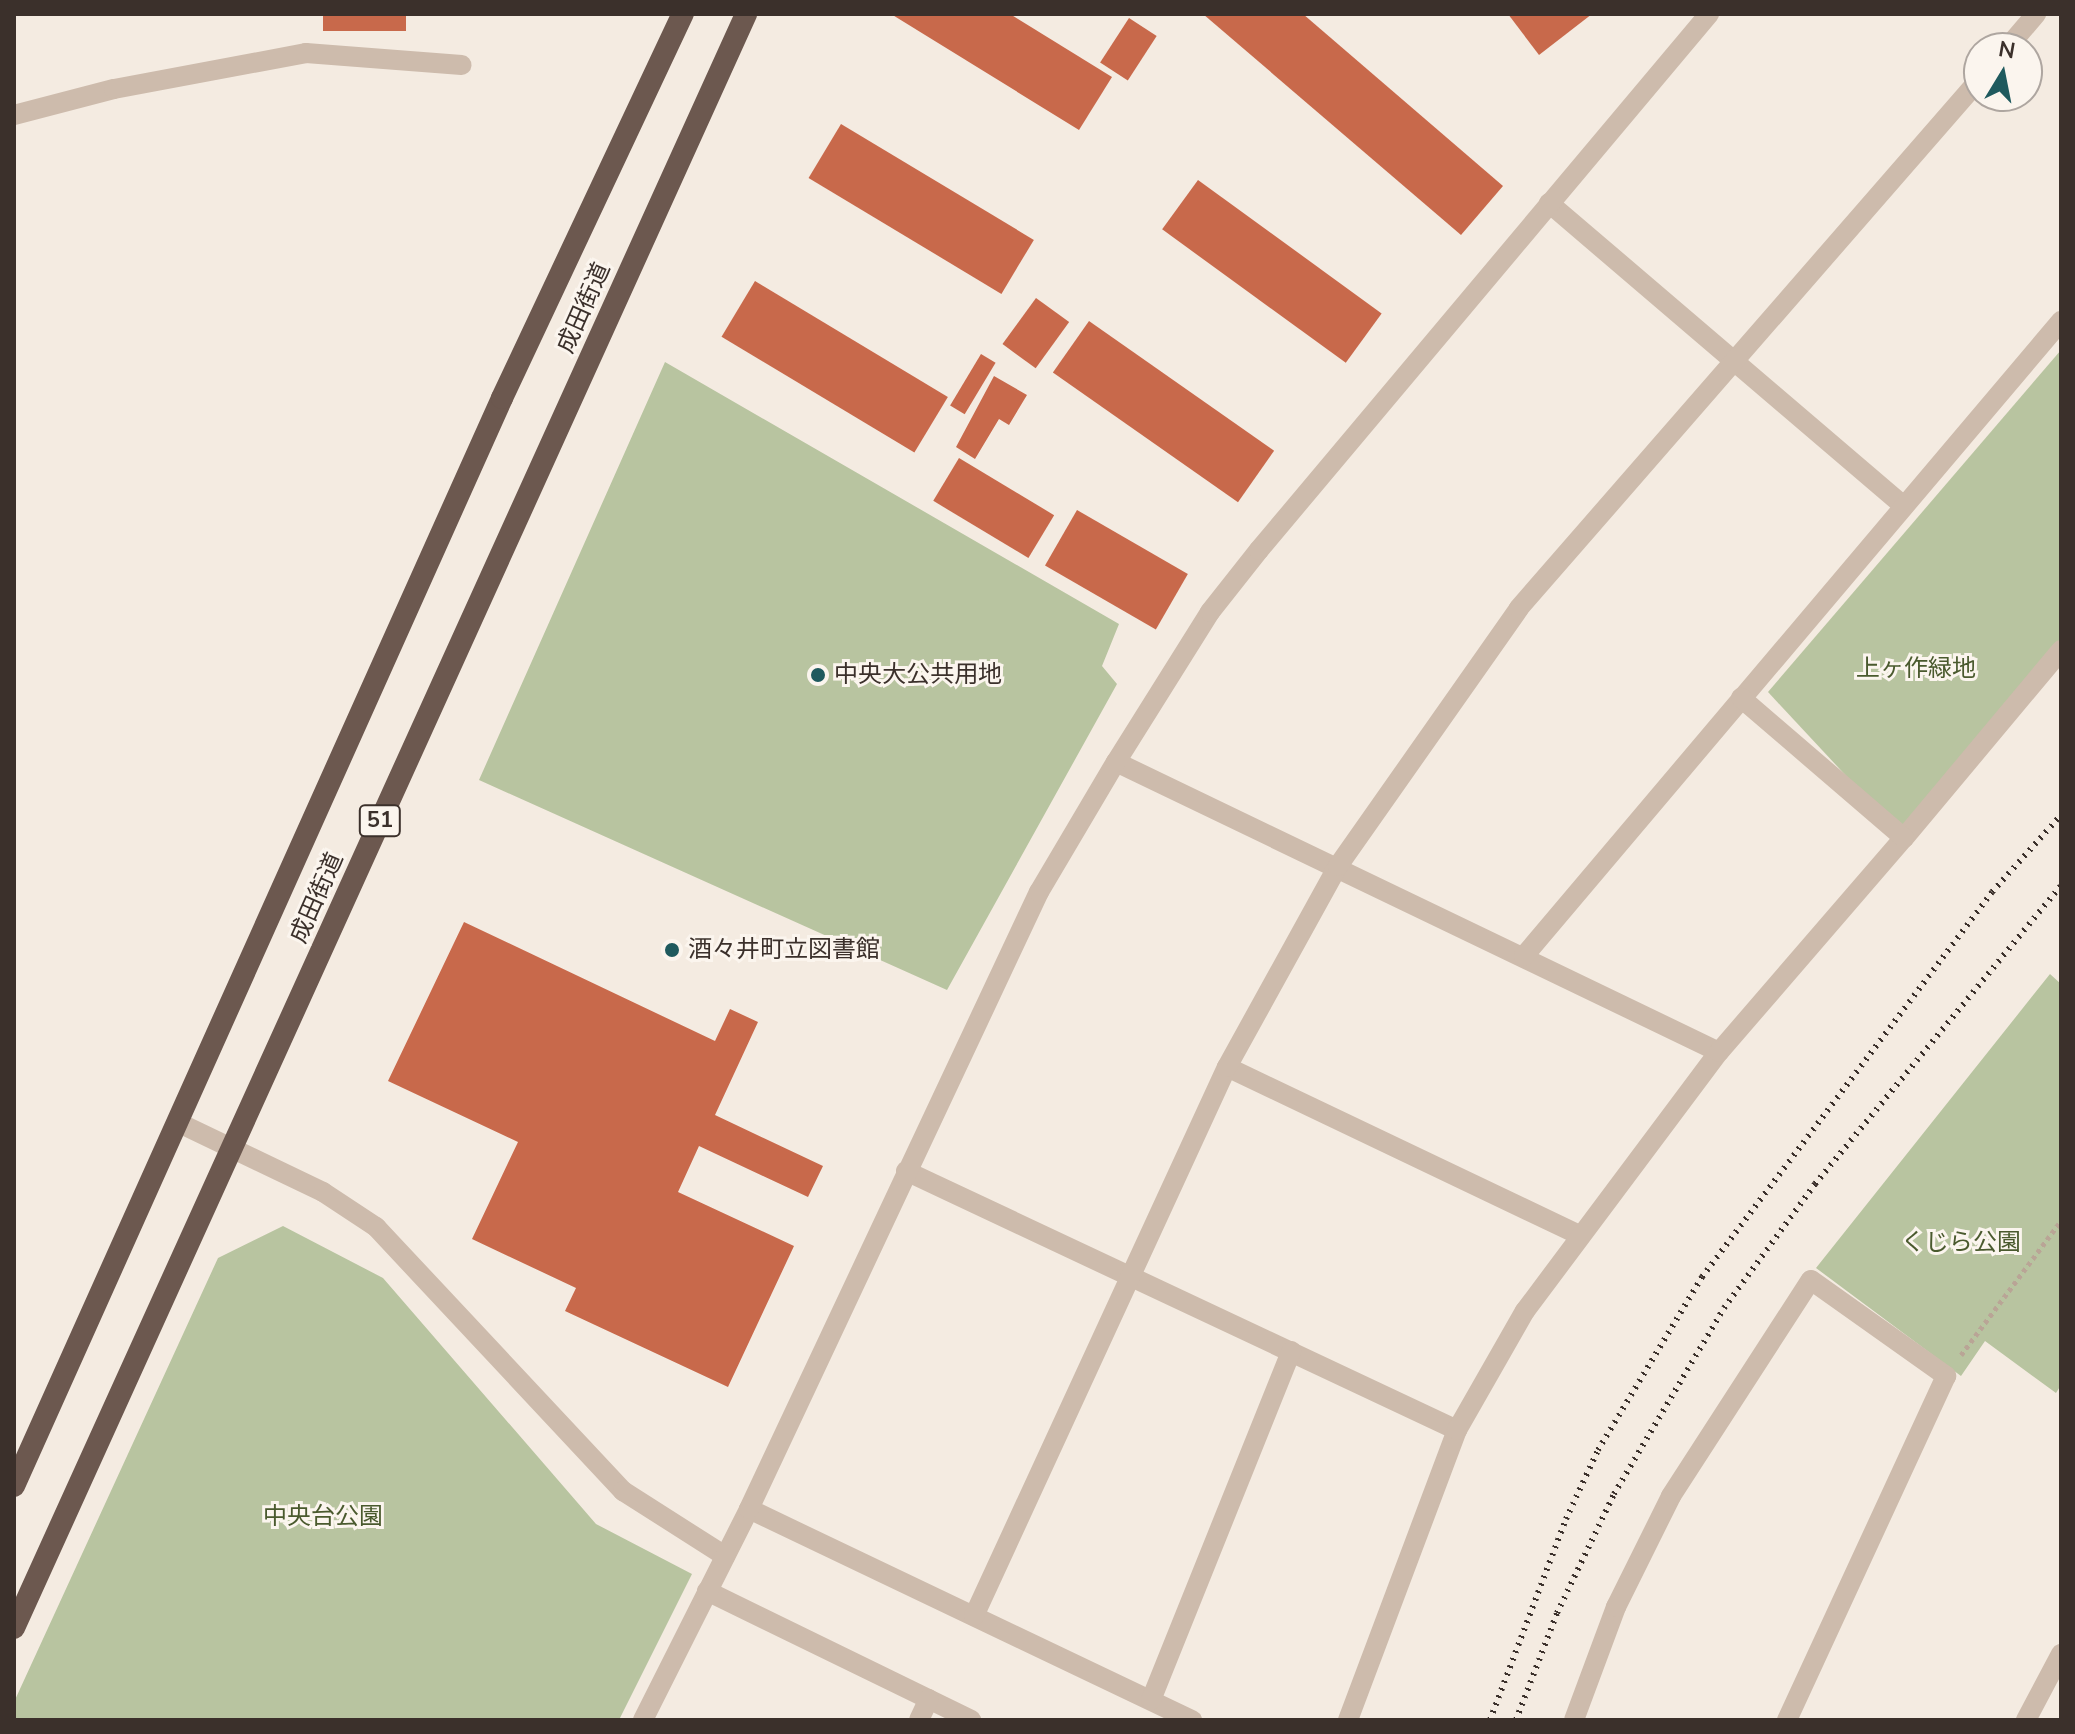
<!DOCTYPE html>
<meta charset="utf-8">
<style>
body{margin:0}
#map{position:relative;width:2075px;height:1734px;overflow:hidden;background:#f4ebe1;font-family:"Nunito Sans","Noto Sans JP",sans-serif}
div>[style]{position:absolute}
.green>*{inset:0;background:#b8c4a0}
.building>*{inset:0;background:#c8694b;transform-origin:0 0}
.path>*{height:5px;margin-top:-2.5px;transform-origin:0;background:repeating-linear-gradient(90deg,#b9a596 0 4px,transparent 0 8px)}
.minor>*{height:20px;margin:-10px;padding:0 10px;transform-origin:10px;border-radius:10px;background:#cdbbac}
.tertiary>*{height:20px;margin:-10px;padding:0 10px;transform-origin:10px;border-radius:10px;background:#cdbbac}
.trunk>*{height:22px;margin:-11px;padding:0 11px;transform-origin:11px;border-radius:11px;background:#6c584f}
.rail>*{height:6px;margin-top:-3px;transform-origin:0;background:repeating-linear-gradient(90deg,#3b302b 0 2px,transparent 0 8px)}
.dots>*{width:22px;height:22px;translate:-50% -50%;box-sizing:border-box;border:4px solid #fbf5ee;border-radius:50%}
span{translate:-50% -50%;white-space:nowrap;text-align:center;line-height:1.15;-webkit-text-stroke:6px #fbf5ee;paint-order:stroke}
.shield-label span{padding:2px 6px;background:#fbf5ee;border:2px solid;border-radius:6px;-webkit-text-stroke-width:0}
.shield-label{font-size:22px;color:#3b302b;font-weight:700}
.street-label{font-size:24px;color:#3b302b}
.park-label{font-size:24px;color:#4a5a2e}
.poi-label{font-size:24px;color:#3b302b}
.left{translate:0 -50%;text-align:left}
.frame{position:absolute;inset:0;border:16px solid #3b302b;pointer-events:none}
.north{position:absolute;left:1963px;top:32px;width:80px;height:80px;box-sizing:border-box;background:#fbf5ee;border:2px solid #aea6a0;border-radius:50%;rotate:10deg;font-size:22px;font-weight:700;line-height:32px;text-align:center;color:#3b302b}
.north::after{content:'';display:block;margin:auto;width:28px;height:36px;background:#1f5a5e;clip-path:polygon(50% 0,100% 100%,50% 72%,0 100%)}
</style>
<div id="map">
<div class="green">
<i style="clip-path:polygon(2061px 350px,2061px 644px,1904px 838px,1768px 692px)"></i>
<i style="clip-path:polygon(665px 362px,1119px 624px,1102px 666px,1117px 684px,947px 990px,479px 780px)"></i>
<i style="clip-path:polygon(2050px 974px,2061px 984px,2061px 1385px,2056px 1393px,1985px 1341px,1961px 1376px,1816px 1268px)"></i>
<i style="clip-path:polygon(283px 1226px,383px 1278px,596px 1524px,692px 1574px,619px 1720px,14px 1718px,14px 1702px,218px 1258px)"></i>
</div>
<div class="building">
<i style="left:323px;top:14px;width:83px;height:17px"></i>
<i style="clip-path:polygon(891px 14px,1010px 14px,1112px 77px,1079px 130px)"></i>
<i style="clip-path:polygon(1203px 14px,1303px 14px,1503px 186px,1461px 235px)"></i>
<i style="clip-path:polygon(1508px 14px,1592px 14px,1539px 55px)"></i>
<i style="left:1129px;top:18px;width:33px;height:53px;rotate:33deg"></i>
<i style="left:841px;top:124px;width:225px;height:63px;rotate:31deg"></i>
<i style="left:1198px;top:180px;width:227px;height:61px;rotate:36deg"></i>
<i style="left:755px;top:281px;width:225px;height:65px;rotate:31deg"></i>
<i style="left:1036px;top:298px;width:41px;height:57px;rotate:36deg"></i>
<i style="left:1089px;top:321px;width:226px;height:63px;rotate:35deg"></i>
<i style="left:981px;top:354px;width:17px;height:60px;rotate:31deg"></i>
<i style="clip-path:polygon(994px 376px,1027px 395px,1009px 425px,999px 419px,975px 459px,956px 447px)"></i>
<i style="left:959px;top:458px;width:111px;height:50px;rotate:31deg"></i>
<i style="left:1077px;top:510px;width:128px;height:64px;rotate:30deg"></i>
<i style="clip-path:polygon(464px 922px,715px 1041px,730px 1009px,758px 1022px,715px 1115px,823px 1166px,808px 1197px,699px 1146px,678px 1192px,794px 1246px,728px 1387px,565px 1311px,576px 1288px,472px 1239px,518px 1142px,388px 1081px)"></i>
</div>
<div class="path">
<i style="left:1961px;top:1355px;width:167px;rotate:-53.3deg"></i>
</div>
<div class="minor">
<i style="left:2007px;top:48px;width:45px;rotate:-49.5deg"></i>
<i style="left:14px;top:115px;width:103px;rotate:-14.6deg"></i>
<i style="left:114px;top:89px;width:195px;rotate:-10.6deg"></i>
<i style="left:306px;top:53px;width:156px;rotate:4.4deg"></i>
<i style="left:1549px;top:203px;width:465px;rotate:40.5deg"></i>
<i style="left:1116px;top:762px;width:669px;rotate:25.68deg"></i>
<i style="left:1904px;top:838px;width:245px;rotate:-50.1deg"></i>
<i style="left:1524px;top:956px;width:832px;rotate:-49.78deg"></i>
<i style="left:1227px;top:1067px;width:388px;rotate:25.5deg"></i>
<i style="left:906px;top:1171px;width:609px;rotate:25.18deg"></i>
<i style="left:749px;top:1509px;width:491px;rotate:25.5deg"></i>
<i style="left:707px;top:1591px;width:294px;rotate:26deg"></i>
<i style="left:974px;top:1616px;width:604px;rotate:-65.26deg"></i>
<i style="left:1227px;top:1067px;width:230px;rotate:-61.1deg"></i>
<i style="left:1338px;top:866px;width:315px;rotate:-54.9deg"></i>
<i style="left:1519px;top:608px;width:700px;rotate:-48.94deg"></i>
<i style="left:1151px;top:1700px;width:376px;rotate:-68.1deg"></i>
<i style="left:919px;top:1720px;width:23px;rotate:-65deg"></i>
<i style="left:1348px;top:1720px;width:310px;rotate:-69.4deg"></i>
<i style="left:1457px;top:1430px;width:137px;rotate:-60.3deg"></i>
<i style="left:1525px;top:1311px;width:324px;rotate:-53.2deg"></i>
<i style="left:1719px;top:1052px;width:283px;rotate:-49.2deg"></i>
<i style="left:1904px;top:838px;width:215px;rotate:-139.3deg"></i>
<i style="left:1574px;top:1720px;width:121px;rotate:-69.6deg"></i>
<i style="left:1616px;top:1607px;width:124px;rotate:-63.6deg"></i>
<i style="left:1671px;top:1496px;width:257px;rotate:-57.1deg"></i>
<i style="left:1811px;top:1280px;width:166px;rotate:35.4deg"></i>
<i style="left:1946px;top:1376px;width:379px;rotate:114.8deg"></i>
</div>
<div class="tertiary">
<i style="left:177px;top:1122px;width:162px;rotate:25.6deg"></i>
<i style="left:323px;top:1192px;width:64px;rotate:33.4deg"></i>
<i style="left:376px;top:1227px;width:362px;rotate:46.9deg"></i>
<i style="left:623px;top:1491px;width:121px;rotate:32.5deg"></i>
<i style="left:643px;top:1720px;width:236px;rotate:-63.3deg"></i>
<i style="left:749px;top:1509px;width:682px;rotate:-64.83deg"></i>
<i style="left:1039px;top:892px;width:151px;rotate:-59.4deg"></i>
<i style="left:1116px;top:762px;width:177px;rotate:-57.9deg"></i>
<i style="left:1210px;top:612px;width:79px;rotate:-51.7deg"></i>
<i style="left:1259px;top:550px;width:700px;rotate:-49.98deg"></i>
<i style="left:2026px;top:1720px;width:75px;rotate:-62.1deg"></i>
</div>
<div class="trunk">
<i style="left:14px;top:1486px;width:1192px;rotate:-65.84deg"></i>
<i style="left:502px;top:398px;width:425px;rotate:-64.8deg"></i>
<i style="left:14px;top:1628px;width:1772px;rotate:-65.6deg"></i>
</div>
<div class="rail">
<i style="left:1490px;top:1720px;width:215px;rotate:-69.3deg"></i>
<i style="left:1566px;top:1519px;width:76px;rotate:-65.1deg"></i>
<i style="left:1598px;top:1450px;width:202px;rotate:-59deg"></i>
<i style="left:1702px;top:1277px;width:482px;rotate:-53deg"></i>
<i style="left:1992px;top:892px;width:103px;rotate:-48.1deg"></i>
<i style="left:1516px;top:1720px;width:115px;rotate:-69deg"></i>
<i style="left:1557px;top:1613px;width:132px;rotate:-64.4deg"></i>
<i style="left:1614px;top:1494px;width:216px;rotate:-59.4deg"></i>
<i style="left:1724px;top:1308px;width:154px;rotate:-53.7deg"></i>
<i style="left:1815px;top:1184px;width:386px;rotate:-50.5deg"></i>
</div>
<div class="dots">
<i style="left:818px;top:675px;background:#1f5a5e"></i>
<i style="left:672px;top:950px;background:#1f5a5e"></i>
</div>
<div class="shield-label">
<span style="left:380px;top:821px">51</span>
</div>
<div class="street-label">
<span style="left:584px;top:308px;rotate:-66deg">成田街道</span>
<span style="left:317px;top:898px;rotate:-66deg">成田街道</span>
</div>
<div class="park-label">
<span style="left:1916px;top:669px">上ヶ作緑地</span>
<span style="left:1961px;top:1243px">くじら公園</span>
<span style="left:323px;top:1517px">中央台公園</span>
</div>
<div class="poi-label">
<span class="left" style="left:834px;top:675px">中央大公共用地</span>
<span class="left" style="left:688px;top:950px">酒々井町立図書館</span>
</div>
<div class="frame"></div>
<div class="north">N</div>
</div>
